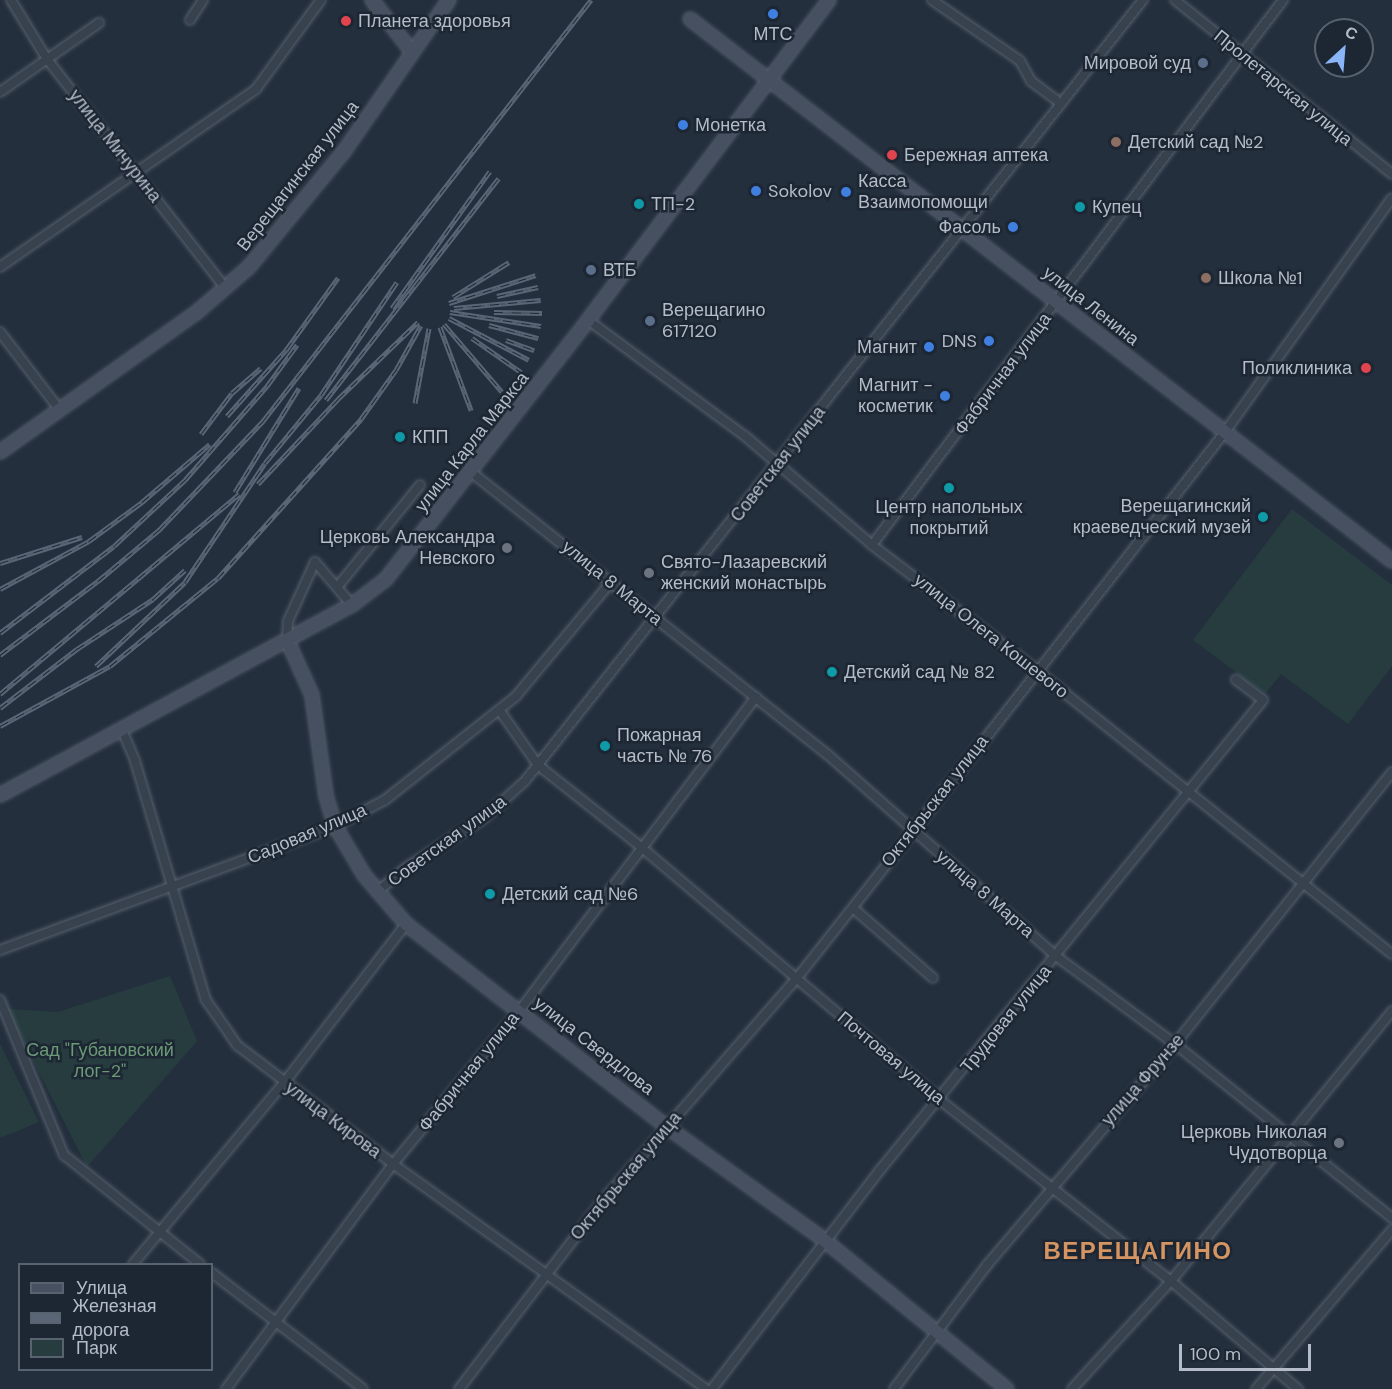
<!DOCTYPE html>
<meta charset="utf-8">
<style>
body{margin:0}
#map{position:relative;width:1392px;height:1389px;overflow:hidden;background:#242f3e;font-family:"DM Sans",sans-serif}
div>[style]{position:absolute}
.green>*{inset:0;background:#263c3f}
.roads{filter:drop-shadow(0 0 2px #565f6c) drop-shadow(0 0 2px #565f6c)}
.street>*{height:8px;margin:-4px;padding:0 4px;transform-origin:4px;border-radius:4px;background:#38414e}
.secondary>*{height:12px;margin:-6px;padding:0 6px;transform-origin:6px;border-radius:6px;background:#465061}
.rail>*{height:5px;margin-top:-2.5px;transform-origin:0;background:repeating-linear-gradient(90deg,#1d2633 0 9px,#5a6575 0 18px);box-sizing:border-box;border-block:2px solid #5a6575}
.dots>*{width:16px;height:16px;translate:-50% -50%;box-sizing:border-box;border:3px solid #1d2633;border-radius:50%}
span{translate:-50% -50%;white-space:nowrap;text-align:center;line-height:1.15;-webkit-text-stroke:5px #1d2633;paint-order:stroke}
.poi-label{font-size:18px;color:#b4bcc9}
.left{translate:0 -50%;text-align:left}
.right{translate:-100% -50%;text-align:right}
.street-label{font-size:18px;color:#b4bcc9}
.park-label{font-size:18px;color:#6b9a76}
.district-label{font-size:24px;color:#d59563;font-weight:700;letter-spacing:1.5px}
.legend{position:absolute;left:18px;top:1263px;width:195px;height:108px;box-sizing:border-box;background:#1d2633;border:2px solid #59626f;margin:0;padding:8px 10px;list-style:none;font-size:18px;color:#b4bcc9}
.legend li{display:flex;align-items:center;gap:12px;height:30px}
.legend b{width:30px;border:2px solid #59626f}
.north{position:absolute;left:1314px;top:18px;width:60px;height:60px;box-sizing:border-box;background:#1d2633;border:2px solid #59626f;border-radius:50%;rotate:26deg;font-size:16px;font-weight:700;line-height:24px;text-align:center;color:#b4bcc9}
.north::after{content:'';display:block;margin:auto;width:21px;height:27px;background:#8ab4f8;clip-path:polygon(50% 0,100% 100%,50% 72%,0 100%)}
.scale{position:absolute;left:1179px;top:1344px;width:132px;height:27px;box-sizing:border-box;border:3px solid #b4bcc9;border-top:0;padding-left:8px;font-size:18px;line-height:21px;white-space:nowrap;color:#b4bcc9;-webkit-text-stroke:4px #1d2633;paint-order:stroke}
</style>
<div id="map">
<div class="green">
<i style="clip-path:polygon(1292px 509px,1392px 585px,1392px 666px,1348px 724px,1281px 674px,1265px 694px,1193px 640px)"></i>
<i style="clip-path:polygon(170px 976px,197px 1041px,87px 1167px,7px 1009px,58px 1012px)"></i>
<i style="clip-path:polygon(0 1044px,39px 1122px,0 1138px)"></i>
</div>
<div class="roads">
<div class="street">
<i style="left:11px;top:0;width:69px;rotate:58.6deg"></i>
<i style="left:47px;top:59px;width:290px;rotate:52.1deg"></i>
<i style="left:932px;top:0;width:107px;rotate:34.7deg"></i>
<i style="left:1020px;top:61px;width:23px;rotate:61deg"></i>
<i style="left:1031px;top:81px;width:36px;rotate:37deg"></i>
<i style="left:1175px;top:0;width:278px;rotate:38.7deg"></i>
<i style="left:190px;top:20px;width:24px;rotate:-57deg"></i>
<i style="left:0;top:92px;width:121px;rotate:-34.9deg"></i>
<i style="left:0;top:267px;width:312px;rotate:-34.8deg"></i>
<i style="left:256px;top:89px;width:110px;rotate:-53.9deg"></i>
<i style="left:588px;top:320px;width:195px;rotate:36.5deg"></i>
<i style="left:745px;top:436px;width:167px;rotate:40.6deg"></i>
<i style="left:872px;top:545px;width:206px;rotate:37.3deg"></i>
<i style="left:1036px;top:670px;width:455px;rotate:38.6deg"></i>
<i style="left:0;top:332px;width:97px;rotate:52.5deg"></i>
<i style="left:471px;top:472px;width:456px;rotate:38.4deg"></i>
<i style="left:828px;top:755px;width:304px;rotate:41.4deg"></i>
<i style="left:1056px;top:956px;width:148px;rotate:36.5deg"></i>
<i style="left:1175px;top:1044px;width:278px;rotate:38.7deg"></i>
<i style="left:872px;top:545px;width:683px;rotate:-52.98deg"></i>
<i style="left:338px;top:586px;width:130px;rotate:-50.9deg"></i>
<i style="left:287px;top:640px;width:19px;rotate:-87deg"></i>
<i style="left:288px;top:621px;width:65px;rotate:-65.4deg"></i>
<i style="left:315px;top:562px;width:57px;rotate:49.3deg"></i>
<i style="left:500px;top:711px;width:66px;rotate:54.9deg"></i>
<i style="left:538px;top:765px;width:132px;rotate:38.5deg"></i>
<i style="left:641px;top:847px;width:392px;rotate:40.2deg"></i>
<i style="left:940px;top:1100px;width:293px;rotate:38.1deg"></i>
<i style="left:1171px;top:1281px;width:167px;rotate:40.4deg"></i>
<i style="left:122px;top:730px;width:34px;rotate:67deg"></i>
<i style="left:135px;top:761px;width:249px;rotate:73.5deg"></i>
<i style="left:206px;top:1000px;width:55px;rotate:55.4deg"></i>
<i style="left:237px;top:1045px;width:196px;rotate:37.3deg"></i>
<i style="left:393px;top:1164px;width:385px;rotate:35.7deg"></i>
<i style="left:377px;top:892px;width:35px;rotate:-40deg"></i>
<i style="left:404px;top:869px;width:95px;rotate:-32.5deg"></i>
<i style="left:484px;top:818px;width:55px;rotate:-42.1deg"></i>
<i style="left:525px;top:781px;width:996px;rotate:-51.65deg"></i>
<i style="left:853px;top:908px;width:106px;rotate:41.2deg"></i>
<i style="left:0;top:950px;width:357px;rotate:-20.3deg"></i>
<i style="left:335px;top:826px;width:56px;rotate:-27.5deg"></i>
<i style="left:385px;top:800px;width:167px;rotate:-38.4deg"></i>
<i style="left:516px;top:696px;width:148px;rotate:-50.2deg"></i>
<i style="left:0;top:1000px;width:168px;rotate:67.6deg"></i>
<i style="left:64px;top:1155px;width:174px;rotate:38.7deg"></i>
<i style="left:133px;top:1264px;width:236px;rotate:-50.2deg"></i>
<i style="left:284px;top:1083px;width:200px;rotate:-52.5deg"></i>
<i style="left:212px;top:1273px;width:190px;rotate:37.5deg"></i>
<i style="left:226px;top:1389px;width:280px;rotate:-53.4deg"></i>
<i style="left:393px;top:1164px;width:200px;rotate:-50.5deg"></i>
<i style="left:520px;top:1010px;width:392px;rotate:-53deg"></i>
<i style="left:459px;top:1389px;width:242px;rotate:-52.6deg"></i>
<i style="left:606px;top:1197px;width:291px;rotate:-48.9deg"></i>
<i style="left:797px;top:978px;width:187px;rotate:-51.7deg"></i>
<i style="left:913px;top:831px;width:507px;rotate:-51.98deg"></i>
<i style="left:1225px;top:432px;width:287px;rotate:-54.5deg"></i>
<i style="left:712px;top:1389px;width:276px;rotate:-52.5deg"></i>
<i style="left:880px;top:1170px;width:606px;rotate:-50.82deg"></i>
<i style="left:1263px;top:700px;width:34px;rotate:-143deg"></i>
<i style="left:894px;top:1389px;width:155px;rotate:-53.1deg"></i>
<i style="left:987px;top:1265px;width:290px;rotate:-49.6deg"></i>
<i style="left:1175px;top:1044px;width:348px;rotate:-51.4deg"></i>
<i style="left:1072px;top:1389px;width:147px;rotate:-47.5deg"></i>
<i style="left:1171px;top:1281px;width:349px;rotate:-50.7deg"></i>
<i style="left:1256px;top:1389px;width:209px;rotate:-49.5deg"></i>
</div>
<div class="secondary">
<i style="left:372px;top:0;width:66px;rotate:52.4deg"></i>
<i style="left:690px;top:19px;width:887px;rotate:37.67deg"></i>
<i style="left:0;top:452px;width:242px;rotate:-35.4deg"></i>
<i style="left:197px;top:312px;width:69px;rotate:-40.9deg"></i>
<i style="left:249px;top:267px;width:151px;rotate:-50.6deg"></i>
<i style="left:345px;top:150px;width:183px;rotate:-55.3deg"></i>
<i style="left:287px;top:640px;width:60px;rotate:65.6deg"></i>
<i style="left:312px;top:695px;width:102px;rotate:82.1deg"></i>
<i style="left:326px;top:796px;width:31px;rotate:73deg"></i>
<i style="left:335px;top:826px;width:57px;rotate:59.4deg"></i>
<i style="left:364px;top:875px;width:65px;rotate:49.4deg"></i>
<i style="left:406px;top:924px;width:331px;rotate:37.9deg"></i>
<i style="left:667px;top:1127px;width:193px;rotate:35.7deg"></i>
<i style="left:824px;top:1240px;width:236px;rotate:39.2deg"></i>
<i style="left:0;top:795px;width:400px;rotate:-28.4deg"></i>
<i style="left:352px;top:605px;width:43px;rotate:-37.4deg"></i>
<i style="left:386px;top:579px;width:328px;rotate:-52deg"></i>
<i style="left:588px;top:320px;width:401px;rotate:-53deg"></i>
</div>
</div>
<div class="rail">
<i style="left:497px;top:296px;width:42px;rotate:-12.4deg"></i>
<i style="left:453px;top:297px;width:66px;rotate:-32deg"></i>
<i style="left:449px;top:303px;width:91px;rotate:-17.8deg"></i>
<i style="left:392px;top:308px;width:168px;rotate:-54.4deg"></i>
<i style="left:454px;top:308px;width:87px;rotate:-5.3deg"></i>
<i style="left:450px;top:312px;width:92px;rotate:8.7deg"></i>
<i style="left:494px;top:312px;width:48px;rotate:1.2deg"></i>
<i style="left:449px;top:318px;width:90px;rotate:27.7deg"></i>
<i style="left:444px;top:324px;width:89px;rotate:49.5deg"></i>
<i style="left:489px;top:325px;width:51px;rotate:14.9deg"></i>
<i style="left:440px;top:327px;width:89px;rotate:69.5deg"></i>
<i style="left:472px;top:338px;width:60px;rotate:34.8deg"></i>
<i style="left:506px;top:340px;width:30px;rotate:20deg"></i>
<i style="left:326px;top:400px;width:281px;rotate:-52.1deg"></i>
<i style="left:415px;top:403px;width:76px;rotate:-79.4deg"></i>
<i style="left:227px;top:416px;width:89px;rotate:-48.2deg"></i>
<i style="left:286px;top:350px;width:89px;rotate:-54.2deg"></i>
<i style="left:201px;top:434px;width:51px;rotate:-52.9deg"></i>
<i style="left:232px;top:393px;width:38px;rotate:-41deg"></i>
<i style="left:258px;top:484px;width:117px;rotate:-46.7deg"></i>
<i style="left:338px;top:399px;width:111px;rotate:-43.9deg"></i>
<i style="left:235px;top:492px;width:122px;rotate:-58.4deg"></i>
<i style="left:0;top:563px;width:86px;rotate:-17.6deg"></i>
<i style="left:0;top:589px;width:101px;rotate:-28.3deg"></i>
<i style="left:89px;top:541px;width:66px;rotate:-36.3deg"></i>
<i style="left:142px;top:502px;width:89px;rotate:-40.5deg"></i>
<i style="left:0;top:633px;width:143px;rotate:-37.3deg"></i>
<i style="left:114px;top:546px;width:97px;rotate:-42.9deg"></i>
<i style="left:185px;top:480px;width:125px;rotate:-48.9deg"></i>
<i style="left:267px;top:386px;width:51px;rotate:-53.8deg"></i>
<i style="left:0;top:655px;width:123px;rotate:-37.1deg"></i>
<i style="left:98px;top:581px;width:80px;rotate:-39.9deg"></i>
<i style="left:159px;top:530px;width:151px;rotate:-46.3deg"></i>
<i style="left:263px;top:421px;width:534px;rotate:-52.08deg"></i>
<i style="left:96px;top:666px;width:122px;rotate:-43.3deg"></i>
<i style="left:185px;top:582px;width:143px;rotate:-56.1deg"></i>
<i style="left:265px;top:463px;width:88px;rotate:-50.5deg"></i>
<i style="left:321px;top:395px;width:136px;rotate:-56.1deg"></i>
<i style="left:0;top:694px;width:312px;rotate:-39.9deg"></i>
<i style="left:0;top:708px;width:97px;rotate:-37.5deg"></i>
<i style="left:77px;top:649px;width:91px;rotate:-33.3deg"></i>
<i style="left:153px;top:599px;width:43px;rotate:-42.2deg"></i>
<i style="left:0;top:726px;width:125px;rotate:-28.6deg"></i>
<i style="left:110px;top:666px;width:139px;rotate:-39.2deg"></i>
<i style="left:218px;top:578px;width:214px;rotate:-48deg"></i>
<i style="left:361px;top:419px;width:60px;rotate:-54.5deg"></i>
<i style="left:396px;top:370px;width:51px;rotate:-60.9deg"></i>
</div>
<div class="dots">
<i style="left:773px;top:14px;background:#3f7fe0"></i>
<i style="left:346px;top:21px;background:#e0444e"></i>
<i style="left:1203px;top:63px;background:#5c6f8a"></i>
<i style="left:683px;top:125px;background:#3f7fe0"></i>
<i style="left:1116px;top:142px;background:#8d6e63"></i>
<i style="left:892px;top:155px;background:#e0444e"></i>
<i style="left:756px;top:191px;background:#3f7fe0"></i>
<i style="left:846px;top:192px;background:#3f7fe0"></i>
<i style="left:639px;top:204px;background:#0f9aa8"></i>
<i style="left:1080px;top:207px;background:#0f9aa8"></i>
<i style="left:1013px;top:227px;background:#3f7fe0"></i>
<i style="left:591px;top:270px;background:#5c6f8a"></i>
<i style="left:1206px;top:278px;background:#8d6e63"></i>
<i style="left:650px;top:321px;background:#5c6f8a"></i>
<i style="left:989px;top:341px;background:#3f7fe0"></i>
<i style="left:929px;top:347px;background:#3f7fe0"></i>
<i style="left:1366px;top:368px;background:#e0444e"></i>
<i style="left:945px;top:396px;background:#3f7fe0"></i>
<i style="left:400px;top:437px;background:#0f9aa8"></i>
<i style="left:949px;top:488px;background:#0f9aa8"></i>
<i style="left:1263px;top:517px;background:#0f9aa8"></i>
<i style="left:507px;top:548px;background:#6b7280"></i>
<i style="left:649px;top:573px;background:#6b7280"></i>
<i style="left:832px;top:672px;background:#0f9aa8"></i>
<i style="left:605px;top:746px;background:#0f9aa8"></i>
<i style="left:490px;top:894px;background:#0f9aa8"></i>
<i style="left:1339px;top:1143px;background:#6b7280"></i>
</div>
<div class="poi-label">
<span class="left" style="left:358px;top:21px">Планета здоровья</span>
<span style="left:773px;top:34px">МТС</span>
<span class="right" style="left:1191px;top:63px">Мировой суд</span>
<span class="left" style="left:695px;top:125px">Монетка</span>
<span class="left" style="left:1128px;top:142px">Детский сад №2</span>
<span class="left" style="left:904px;top:155px">Бережная аптека</span>
<span class="left" style="left:858px;top:192px">Касса<br>Взаимопомощи</span>
<span class="left" style="left:768px;top:191px">Sokolov</span>
<span class="left" style="left:651px;top:204px">ТП-2</span>
<span class="left" style="left:1092px;top:207px">Купец</span>
<span class="right" style="left:1001px;top:227px">Фасоль</span>
<span class="left" style="left:603px;top:270px">ВТБ</span>
<span class="left" style="left:1218px;top:278px">Школа №1</span>
<span class="left" style="left:662px;top:321px">Верещагино<br>617120</span>
<span class="right" style="left:977px;top:341px">DNS</span>
<span class="right" style="left:917px;top:347px">Магнит</span>
<span class="right" style="left:1352px;top:368px">Поликлиника</span>
<span class="right" style="left:933px;top:396px">Магнит -<br>косметик</span>
<span class="left" style="left:412px;top:437px">КПП</span>
<span class="right" style="left:1251px;top:517px">Верещагинский<br>краеведческий музей</span>
<span style="left:949px;top:518px">Центр напольных<br>покрытий</span>
<span class="right" style="left:495px;top:548px">Церковь Александра<br>Невского</span>
<span class="left" style="left:661px;top:573px">Свято-Лазаревский<br>женский монастырь</span>
<span class="left" style="left:844px;top:672px">Детский сад № 82</span>
<span class="left" style="left:617px;top:746px">Пожарная<br>часть № 76</span>
<span class="left" style="left:502px;top:894px">Детский сад №6</span>
<span class="right" style="left:1327px;top:1143px">Церковь Николая<br>Чудотворца</span>
</div>
<div class="street-label">
<span style="left:1283px;top:88px;rotate:39deg">Пролетарская улица</span>
<span style="left:115px;top:146px;rotate:52deg">улица Мичурина</span>
<span style="left:298px;top:176px;rotate:-52deg">Верещагинская улица</span>
<span style="left:1091px;top:306px;rotate:38deg">улица Ленина</span>
<span style="left:1003px;top:374px;rotate:-53deg">Фабричная улица</span>
<span style="left:472px;top:442px;rotate:-52deg">улица Карла Маркса</span>
<span style="left:778px;top:464px;rotate:-52deg">Советская улица</span>
<span style="left:612px;top:583px;rotate:39deg">улица 8 Марта</span>
<span style="left:991px;top:636px;rotate:38deg">улица Олега Кошевого</span>
<span style="left:935px;top:801px;rotate:-52deg">Октябрьская улица</span>
<span style="left:307px;top:834px;rotate:-23deg">Садовая улица</span>
<span style="left:447px;top:841px;rotate:-36deg">Советская улица</span>
<span style="left:985px;top:894px;rotate:41deg">улица 8 Марта</span>
<span style="left:1006px;top:1019px;rotate:-51deg">Трудовая улица</span>
<span style="left:594px;top:1046px;rotate:38deg">улица Свердлова</span>
<span style="left:891px;top:1058px;rotate:40deg">Почтовая улица</span>
<span style="left:469px;top:1072px;rotate:-51deg">Фабричная улица</span>
<span style="left:1143px;top:1080px;rotate:-49deg">улица Фрунзе</span>
<span style="left:333px;top:1120px;rotate:37deg">улица Кирова</span>
<span style="left:626px;top:1176px;rotate:-50deg">Октябрьская улица</span>
</div>
<div class="park-label">
<span style="left:100px;top:1061px">Сад "Губановский<br>лог-2"</span>
</div>
<div class="district-label">
<span style="left:1138px;top:1251px">ВЕРЕЩАГИНО</span>
</div>
<ul class="legend">
<li><b style="height:8px;background:#465061"></b>Улица</li>
<li><b style="height:8px;background:#5a6575"></b>Железная дорога</li>
<li><b style="height:16px;background:#263c3f"></b>Парк</li>
</ul>
<div class="north">С</div>
<div class="scale">100 m</div>
</div>
